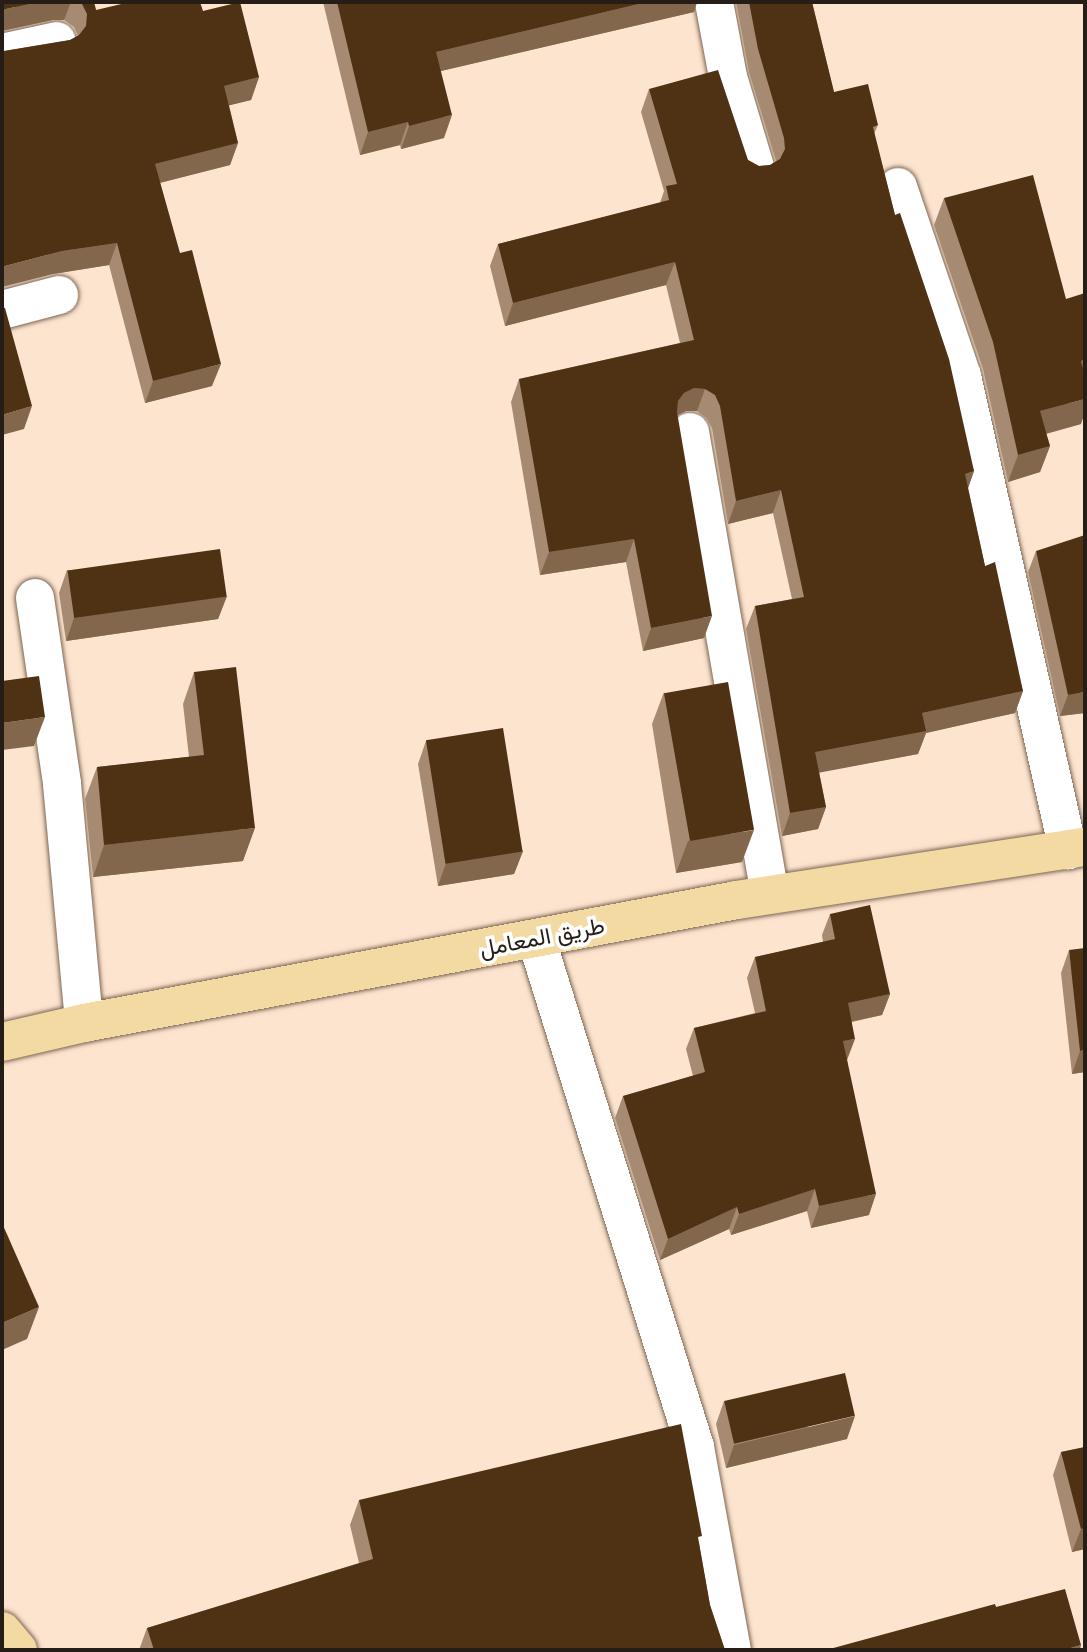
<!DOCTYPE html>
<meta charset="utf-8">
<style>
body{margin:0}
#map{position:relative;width:1087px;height:1652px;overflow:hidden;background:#fde4cf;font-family:Poppins,Vazirmatn,sans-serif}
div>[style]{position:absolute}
.roads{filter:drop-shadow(0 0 2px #7b6552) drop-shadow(0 0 2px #7b6552)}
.minor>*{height:38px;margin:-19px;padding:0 19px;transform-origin:19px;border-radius:19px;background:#fff}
.major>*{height:38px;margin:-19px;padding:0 19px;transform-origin:19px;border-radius:19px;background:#f3daa3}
.wall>*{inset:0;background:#a68a72}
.shaded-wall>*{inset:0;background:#83674c}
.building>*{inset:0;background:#4f3114;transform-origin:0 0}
span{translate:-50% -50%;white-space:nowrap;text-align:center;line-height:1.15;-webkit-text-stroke:7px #fff;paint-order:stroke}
.street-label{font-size:23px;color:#261d16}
.frame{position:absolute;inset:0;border:4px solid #261d16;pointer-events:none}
</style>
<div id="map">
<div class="roads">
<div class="minor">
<i style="left:714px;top:2px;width:76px;rotate:79.4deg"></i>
<i style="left:728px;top:77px;width:94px;rotate:73.3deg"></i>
<i style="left:2px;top:53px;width:56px;rotate:-12.3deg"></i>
<i style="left:898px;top:187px;width:200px;rotate:71.3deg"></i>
<i style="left:962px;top:376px;width:486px;rotate:77.4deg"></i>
<i style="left:2px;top:310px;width:59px;rotate:-14.7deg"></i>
<i style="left:690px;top:432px;width:469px;rotate:80.2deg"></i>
<i style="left:35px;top:598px;width:188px;rotate:81.7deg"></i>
<i style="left:62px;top:784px;width:240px;rotate:84.7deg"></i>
<i style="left:536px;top:938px;width:533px;rotate:72.65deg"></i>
<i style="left:695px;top:1447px;width:206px;rotate:79.7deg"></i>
</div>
<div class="major">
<i style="left:2px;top:1042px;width:84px;rotate:-13deg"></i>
<i style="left:84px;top:1023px;width:664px;rotate:-10.67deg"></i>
<i style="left:737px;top:900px;width:352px;rotate:-8.7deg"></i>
<i style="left:2px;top:1631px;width:25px;rotate:50deg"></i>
</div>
</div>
<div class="wall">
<i style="clip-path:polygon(2px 2px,94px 2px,96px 10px,203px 11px,259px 77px,251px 100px,229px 105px,238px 143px,230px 165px,160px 183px,212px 386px,145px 403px,109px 265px,53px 274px,4px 51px,70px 40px,78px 36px,74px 27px,64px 20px,53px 20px)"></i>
<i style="clip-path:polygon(323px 2px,697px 2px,694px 12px,441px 71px,444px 138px,401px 149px,400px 145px,360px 155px)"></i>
<i style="clip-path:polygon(736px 2px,812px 2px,834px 92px,878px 125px,874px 134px,895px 215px,974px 471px,968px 488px,985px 566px,1023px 691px,1015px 713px,926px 733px,918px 754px,819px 772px,826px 807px,818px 829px,782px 836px,746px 629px,755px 606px,792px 599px,773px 513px,728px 524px,712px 428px,706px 418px,697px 411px,686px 411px,677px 415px,704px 638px,643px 651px,626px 562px,540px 575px,511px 402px,519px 379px,680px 343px,666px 285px,505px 326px,490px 266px,498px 244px,660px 203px,664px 191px,641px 112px,649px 89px,748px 160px,759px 166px,770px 165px,776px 161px,749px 72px)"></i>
<i style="clip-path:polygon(944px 198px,1081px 424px,1046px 434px,1050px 446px,1040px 472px,1008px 482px,983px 369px,934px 225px)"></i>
<i style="clip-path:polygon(1036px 551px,1085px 713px,1060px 716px,1028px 572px)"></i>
<i style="clip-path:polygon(67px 570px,227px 596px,218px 619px,66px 641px,59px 593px)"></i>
<i style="clip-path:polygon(194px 672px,243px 861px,93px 877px,85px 799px,97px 767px,189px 757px,183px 704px)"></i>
<i style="clip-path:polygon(664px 692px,742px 862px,676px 873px,652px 724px)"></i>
<i style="clip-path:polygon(426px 741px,523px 851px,514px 874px,438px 886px,418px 764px)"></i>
<i style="clip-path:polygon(830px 914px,890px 994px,882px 1015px,852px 1022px,847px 1060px,869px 1215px,811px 1228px,807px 1211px,731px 1235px,729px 1229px,660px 1260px,615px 1118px,623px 1096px,693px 1076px,686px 1049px,694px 1028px,755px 1013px,747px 978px,755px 957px,823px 942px,822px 935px)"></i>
<i style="clip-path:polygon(1069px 950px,1085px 1072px,1072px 1074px,1061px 973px)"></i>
<i style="clip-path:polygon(724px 1401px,847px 1439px,726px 1468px,716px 1424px)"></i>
<i style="clip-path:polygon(1085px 1447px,1085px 1549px,1072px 1552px,1053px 1475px,1061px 1452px)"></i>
<i style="clip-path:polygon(359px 1500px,699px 1544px,710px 1605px,725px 1650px,139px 1650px,147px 1628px,359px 1563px,350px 1525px)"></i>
</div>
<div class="shaded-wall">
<i style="clip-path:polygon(39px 2px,71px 2px,64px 20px,53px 20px,2px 31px,2px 11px,6px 9px)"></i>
<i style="clip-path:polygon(647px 2px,697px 2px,694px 12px,428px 74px,436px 52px)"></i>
<i style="clip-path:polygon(259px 77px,251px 100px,215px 109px,224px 86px)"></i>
<i style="clip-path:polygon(452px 115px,444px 138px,401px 149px,409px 126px)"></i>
<i style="clip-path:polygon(408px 122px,400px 145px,360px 155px,368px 132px)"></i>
<i style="clip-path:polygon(238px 143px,230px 165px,147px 186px,155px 164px)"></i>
<i style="clip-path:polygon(117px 243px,109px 265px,53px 274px,2px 287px,2px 268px,5px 266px,62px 251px)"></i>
<i style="clip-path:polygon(675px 262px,666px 285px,505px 326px,513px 303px)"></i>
<i style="clip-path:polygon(1085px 360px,1085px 384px,1081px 361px)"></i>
<i style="clip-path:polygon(221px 364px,212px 386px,145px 403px,153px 381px)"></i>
<i style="clip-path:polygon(694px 388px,705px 389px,697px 411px,686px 411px,676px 416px,678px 401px,684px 393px)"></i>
<i style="clip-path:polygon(1085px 399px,1085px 413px,1081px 424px,1030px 438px,1040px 411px)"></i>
<i style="clip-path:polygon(32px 406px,24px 429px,2px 435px,2px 415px)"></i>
<i style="clip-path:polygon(1050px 446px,1040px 472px,1008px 482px,1018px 455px)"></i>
<i style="clip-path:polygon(974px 471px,966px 494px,965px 474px)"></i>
<i style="clip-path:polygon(781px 490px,773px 513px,728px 524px,736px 501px)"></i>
<i style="clip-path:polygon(634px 539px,626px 562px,540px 575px,549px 552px)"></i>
<i style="clip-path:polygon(227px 596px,218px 619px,66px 641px,74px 618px)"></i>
<i style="clip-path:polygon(712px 616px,704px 638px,643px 651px,651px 628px)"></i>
<i style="clip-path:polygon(1023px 691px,1015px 713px,926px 733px,918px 754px,807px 775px,815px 752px,922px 713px)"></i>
<i style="clip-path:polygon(1085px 692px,1085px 713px,1060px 716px,1068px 695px)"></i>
<i style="clip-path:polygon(45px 717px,34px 746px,2px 750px,2px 723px)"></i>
<i style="clip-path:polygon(826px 807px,818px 829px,782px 836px,790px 813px)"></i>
<i style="clip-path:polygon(255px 828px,243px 861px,93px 877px,104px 845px)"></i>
<i style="clip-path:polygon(754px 830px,742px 862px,676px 873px,688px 841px)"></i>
<i style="clip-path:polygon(523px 851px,514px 874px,438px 886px,446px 863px)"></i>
<i style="clip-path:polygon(890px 994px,882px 1015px,840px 1024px,848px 1003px)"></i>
<i style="clip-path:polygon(855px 1039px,847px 1060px,843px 1041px)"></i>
<i style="clip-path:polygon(1085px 1050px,1085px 1072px,1072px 1074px,1080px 1051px)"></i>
<i style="clip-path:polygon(815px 1189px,807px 1211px,731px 1235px,739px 1214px)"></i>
<i style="clip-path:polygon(876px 1194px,869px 1215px,811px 1228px,819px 1206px)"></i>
<i style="clip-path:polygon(737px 1207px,729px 1229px,660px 1260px,668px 1239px)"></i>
<i style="clip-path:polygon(39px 1307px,27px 1339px,2px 1350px,2px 1323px)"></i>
<i style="clip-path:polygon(855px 1416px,847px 1439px,726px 1468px,734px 1445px)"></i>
<i style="clip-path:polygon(1085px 1528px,1085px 1549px,1072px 1552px,1081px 1529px)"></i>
<i style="clip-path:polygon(1081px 1645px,1080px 1650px,1064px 1650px)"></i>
</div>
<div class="building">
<i style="clip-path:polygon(2px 2px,39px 2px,6px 9px,2px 11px)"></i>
<i style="clip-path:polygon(78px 2px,94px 2px,96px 10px,130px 2px,200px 2px,203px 11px,240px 2px,259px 77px,224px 86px,238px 143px,155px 164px,180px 253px,192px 250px,221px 364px,153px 381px,117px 243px,62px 251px,5px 266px,2px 268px,2px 50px,4px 51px,70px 40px,79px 35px,86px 26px,87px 14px,82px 4px)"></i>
<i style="clip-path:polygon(337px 2px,647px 2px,436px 52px,452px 115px,409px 126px,408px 122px,368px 132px)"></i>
<i style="clip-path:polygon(749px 2px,812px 2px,834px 92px,868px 84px,878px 125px,873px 127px,895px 215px,900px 213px,949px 359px,974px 471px,965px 474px,985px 566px,995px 562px,1023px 691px,922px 713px,926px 731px,815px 752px,826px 807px,790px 813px,755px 606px,804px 597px,781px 490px,736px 501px,720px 406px,715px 395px,705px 389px,694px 388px,684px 393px,678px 401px,677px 412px,712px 616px,651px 628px,634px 539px,549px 552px,519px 379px,694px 340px,675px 262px,513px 303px,498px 244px,669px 200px,666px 186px,677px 184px,649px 89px,718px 70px,748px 160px,759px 166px,770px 165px,780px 159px,785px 149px,784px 138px,758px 49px)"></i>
<i style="clip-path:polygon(1033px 175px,1066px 299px,1085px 293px,1085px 360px,1081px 361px,1085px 377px,1085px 399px,1040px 411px,1050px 446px,1018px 455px,993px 342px,944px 198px)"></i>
<i style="clip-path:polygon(2px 307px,5px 308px,32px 406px,2px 415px)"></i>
<i style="clip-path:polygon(1085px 535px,1085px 692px,1068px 695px,1036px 551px)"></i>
<i style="left:220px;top:549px;width:48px;height:154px;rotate:82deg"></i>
<i style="clip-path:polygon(236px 667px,255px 828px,104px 845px,97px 767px,204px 755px,194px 672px)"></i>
<i style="clip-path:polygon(39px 676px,45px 717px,2px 723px,2px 680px,2px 681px)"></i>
<i style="left:728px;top:682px;width:150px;height:65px;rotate:80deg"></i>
<i style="left:503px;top:728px;width:125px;height:78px;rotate:81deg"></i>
<i style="clip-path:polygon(870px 905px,890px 994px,848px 1003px,855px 1039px,843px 1041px,876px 1194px,819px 1206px,815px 1189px,739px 1214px,737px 1207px,668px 1239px,623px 1096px,705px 1072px,694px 1028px,766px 1011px,755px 957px,835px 939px,830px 914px)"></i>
<i style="clip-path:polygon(1085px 948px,1085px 1050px,1080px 1051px,1069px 950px)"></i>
<i style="clip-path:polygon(2px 1223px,39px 1307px,2px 1323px)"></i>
<i style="left:845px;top:1373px;width:44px;height:124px;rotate:77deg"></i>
<i style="clip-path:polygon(681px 1424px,702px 1536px,698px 1537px,710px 1605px,725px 1650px,154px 1650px,147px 1628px,373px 1559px,359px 1500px)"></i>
<i style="clip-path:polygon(1085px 1447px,1085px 1528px,1081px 1529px,1061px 1452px)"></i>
<i style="clip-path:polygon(1065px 1589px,1081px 1645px,1064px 1650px,826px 1650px,995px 1604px,996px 1607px)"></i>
</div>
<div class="street-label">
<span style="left:542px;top:937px;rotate:-11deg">طريق المعامل</span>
</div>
<div class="frame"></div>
</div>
